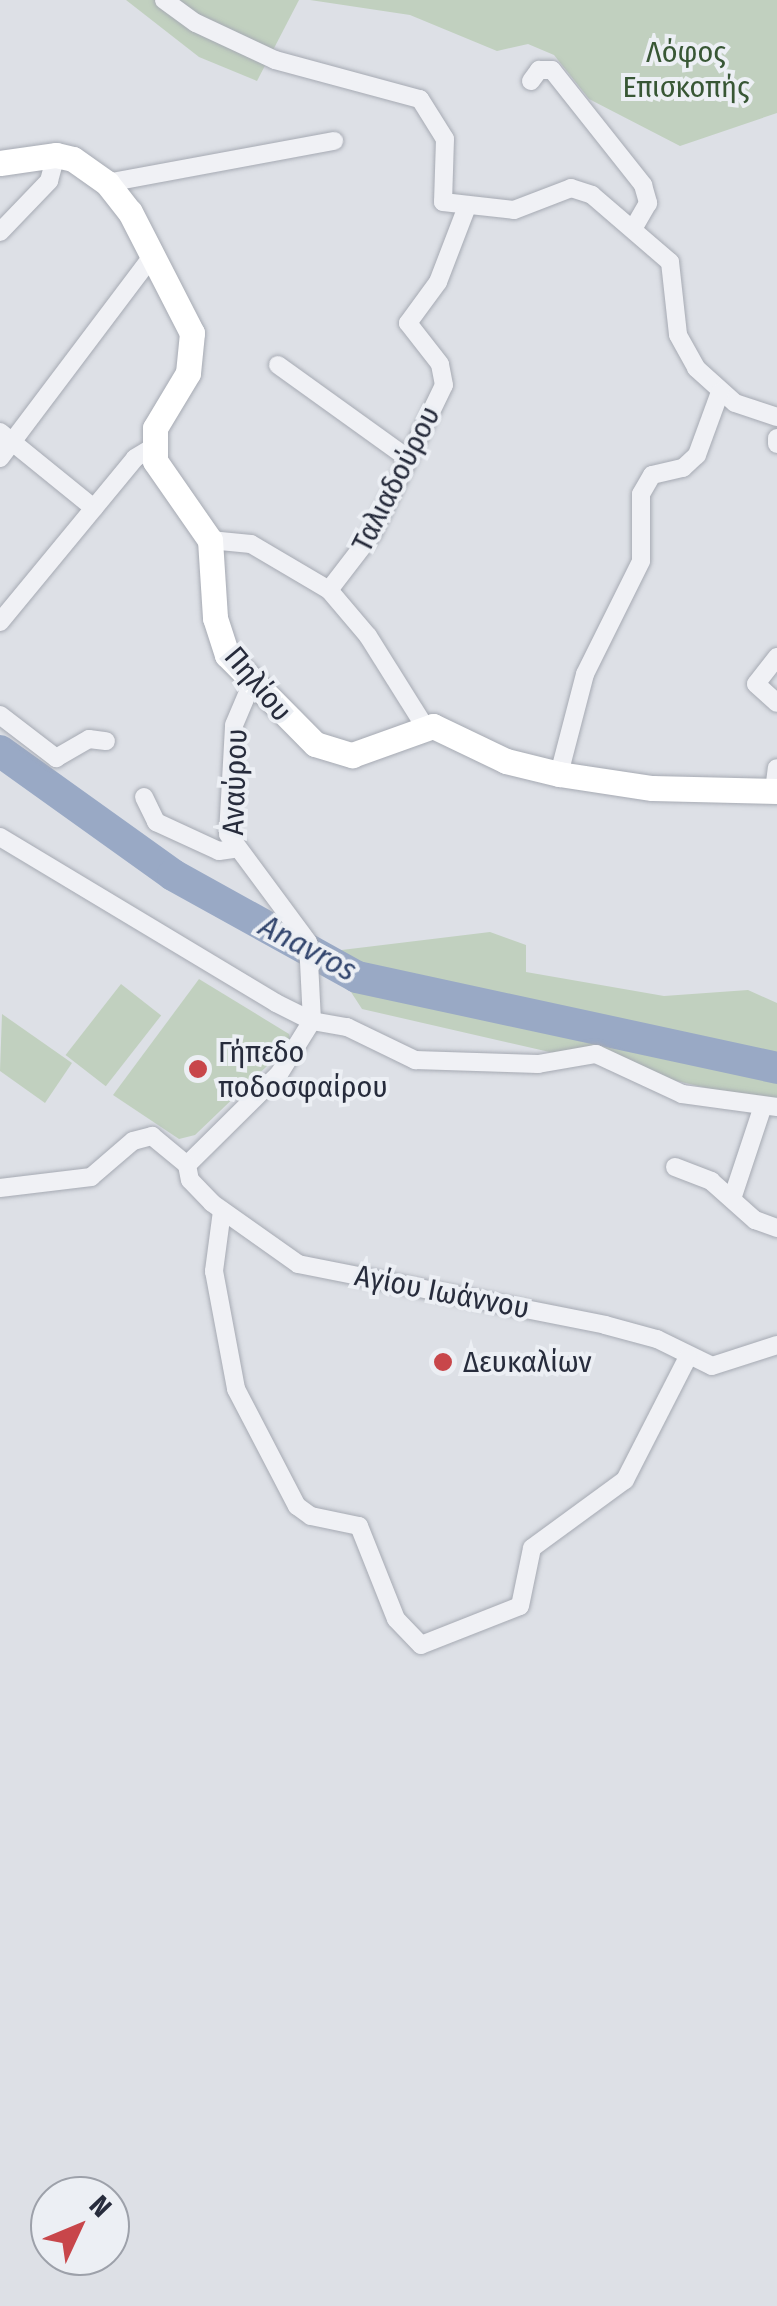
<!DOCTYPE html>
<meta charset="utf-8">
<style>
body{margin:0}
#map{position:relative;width:777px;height:2306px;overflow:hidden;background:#dde0e6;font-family:"Fira Sans Condensed",sans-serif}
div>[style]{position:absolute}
.green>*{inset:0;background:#c1d0bf;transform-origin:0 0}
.river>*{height:32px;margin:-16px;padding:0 16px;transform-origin:16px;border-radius:16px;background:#99a9c5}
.roads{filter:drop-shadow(0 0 2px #a6aab3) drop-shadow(0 0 2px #a6aab3)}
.minor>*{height:18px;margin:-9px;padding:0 9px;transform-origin:9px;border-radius:9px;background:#f0f1f5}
.secondary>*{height:25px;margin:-12.5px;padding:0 12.5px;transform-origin:12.5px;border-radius:12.5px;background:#fff}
.dots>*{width:28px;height:28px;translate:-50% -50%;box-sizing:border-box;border:5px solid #eceff4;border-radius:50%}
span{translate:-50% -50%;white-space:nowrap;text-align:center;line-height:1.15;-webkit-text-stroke:8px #eceff4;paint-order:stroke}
.park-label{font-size:30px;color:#385735}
.street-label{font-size:30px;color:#272c3c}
.poi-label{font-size:30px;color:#272c3c}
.left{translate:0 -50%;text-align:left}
.water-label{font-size:32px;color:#33466e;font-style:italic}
.north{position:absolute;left:30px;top:2176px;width:100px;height:100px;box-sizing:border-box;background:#eceff4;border:2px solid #9da1aa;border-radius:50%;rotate:46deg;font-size:28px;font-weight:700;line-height:40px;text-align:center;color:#272c3c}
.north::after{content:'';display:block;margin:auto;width:35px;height:45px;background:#c8464a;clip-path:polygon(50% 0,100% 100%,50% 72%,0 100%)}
</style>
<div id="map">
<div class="green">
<i style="clip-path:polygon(126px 0,299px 0,257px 81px,199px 57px)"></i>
<i style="clip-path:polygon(310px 0,777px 0,777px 113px,680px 146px,589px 99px,554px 55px,528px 44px,497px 51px,410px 15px)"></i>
<i style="clip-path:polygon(490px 932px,526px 945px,526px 972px,664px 996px,748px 990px,777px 1003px,777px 1104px,362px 1009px,325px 952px)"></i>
<i style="clip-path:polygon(199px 979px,289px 1034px,291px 1043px,195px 1135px,179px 1139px,113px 1095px)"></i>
<i style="left:121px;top:984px;width:51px;height:90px;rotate:38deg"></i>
<i style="clip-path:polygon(2px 1014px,72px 1063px,45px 1103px,0 1071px)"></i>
</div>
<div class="river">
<i style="left:0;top:751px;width:213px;rotate:35.6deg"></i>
<i style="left:173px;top:875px;width:210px;rotate:29deg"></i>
<i style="left:357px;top:977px;width:430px;rotate:12.2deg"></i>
</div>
<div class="roads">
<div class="minor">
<i style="left:164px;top:0;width:39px;rotate:36deg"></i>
<i style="left:196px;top:23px;width:87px;rotate:25.1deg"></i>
<i style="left:275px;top:60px;width:150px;rotate:15.1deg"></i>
<i style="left:420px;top:99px;width:47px;rotate:58deg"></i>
<i style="left:445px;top:139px;width:63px;rotate:91.8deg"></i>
<i style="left:443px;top:202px;width:71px;rotate:6.4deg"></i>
<i style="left:514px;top:210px;width:61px;rotate:-21.1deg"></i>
<i style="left:571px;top:188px;width:22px;rotate:18deg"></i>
<i style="left:592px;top:195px;width:103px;rotate:40.7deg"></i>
<i style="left:670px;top:262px;width:73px;rotate:83.7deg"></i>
<i style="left:678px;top:335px;width:38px;rotate:61deg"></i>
<i style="left:696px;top:368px;width:52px;rotate:41.9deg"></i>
<i style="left:735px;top:403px;width:44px;rotate:18.4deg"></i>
<i style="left:531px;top:81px;width:14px;rotate:-54deg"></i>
<i style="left:539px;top:70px;width:13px"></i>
<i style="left:552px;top:70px;width:147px;rotate:51.6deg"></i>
<i style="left:643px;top:185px;width:19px;rotate:74deg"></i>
<i style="left:648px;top:203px;width:28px;rotate:120deg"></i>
<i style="left:107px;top:183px;width:231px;rotate:-10.5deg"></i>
<i style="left:0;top:232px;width:71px;rotate:-46.1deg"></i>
<i style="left:49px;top:181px;width:27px;rotate:-75deg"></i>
<i style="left:278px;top:365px;width:161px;rotate:35.7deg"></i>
<i style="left:0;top:432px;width:121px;rotate:39deg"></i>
<i style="left:777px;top:438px;width:6px;rotate:90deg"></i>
<i style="left:0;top:458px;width:254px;rotate:-53deg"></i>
<i style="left:210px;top:540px;width:41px;rotate:5.6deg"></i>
<i style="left:251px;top:544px;width:91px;rotate:30.5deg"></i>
<i style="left:329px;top:590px;width:60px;rotate:49.7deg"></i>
<i style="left:368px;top:636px;width:107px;rotate:57.9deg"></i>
<i style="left:329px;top:590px;width:71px;rotate:-52.5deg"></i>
<i style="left:372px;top:534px;width:165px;rotate:-64.2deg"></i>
<i style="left:444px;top:385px;width:21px;rotate:-101deg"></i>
<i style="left:440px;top:364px;width:52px;rotate:-128deg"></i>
<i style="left:408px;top:323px;width:51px;rotate:-53.8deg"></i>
<i style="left:438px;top:282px;width:78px;rotate:-69deg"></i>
<i style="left:0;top:622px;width:212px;rotate:-50.5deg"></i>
<i style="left:135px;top:458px;width:21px;rotate:-31deg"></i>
<i style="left:777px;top:657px;width:34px;rotate:128deg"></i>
<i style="left:756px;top:684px;width:28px;rotate:42deg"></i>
<i style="left:0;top:715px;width:71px;rotate:37.5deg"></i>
<i style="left:56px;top:758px;width:38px;rotate:-30deg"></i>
<i style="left:89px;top:739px;width:17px;rotate:7deg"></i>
<i style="left:559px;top:774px;width:103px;rotate:-75.4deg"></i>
<i style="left:585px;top:674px;width:126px;rotate:-63.6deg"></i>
<i style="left:641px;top:561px;width:67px;rotate:-90deg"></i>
<i style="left:641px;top:494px;width:22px;rotate:-60deg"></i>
<i style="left:652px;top:475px;width:32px;rotate:-13deg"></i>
<i style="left:683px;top:468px;width:19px;rotate:-43deg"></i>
<i style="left:697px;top:455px;width:67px;rotate:-69.9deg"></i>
<i style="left:774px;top:791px;width:23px;rotate:-83deg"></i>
<i style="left:144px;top:797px;width:28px;rotate:64deg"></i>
<i style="left:156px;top:822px;width:69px;rotate:24.7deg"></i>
<i style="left:219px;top:851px;width:14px;rotate:-8deg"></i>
<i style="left:0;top:837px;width:322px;rotate:31deg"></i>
<i style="left:276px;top:1003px;width:40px;rotate:26.6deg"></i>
<i style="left:312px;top:1021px;width:36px;rotate:10deg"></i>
<i style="left:347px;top:1027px;width:76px;rotate:25.9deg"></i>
<i style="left:415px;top:1060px;width:123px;rotate:1.9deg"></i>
<i style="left:538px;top:1064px;width:59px;rotate:-9.8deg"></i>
<i style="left:596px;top:1054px;width:95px;rotate:24.9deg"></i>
<i style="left:682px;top:1094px;width:96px;rotate:7.8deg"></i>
<i style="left:187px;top:1165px;width:129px;rotate:-44.7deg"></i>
<i style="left:279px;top:1074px;width:62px;rotate:-58.1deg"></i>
<i style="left:312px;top:1021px;width:79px;rotate:-92.9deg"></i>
<i style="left:308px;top:942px;width:134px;rotate:-126.5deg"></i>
<i style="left:228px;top:834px;width:109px;rotate:-86.8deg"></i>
<i style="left:234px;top:725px;width:43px;rotate:-67deg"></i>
<i style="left:675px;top:1167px;width:39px;rotate:21deg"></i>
<i style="left:711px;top:1181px;width:59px;rotate:41.6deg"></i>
<i style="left:755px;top:1220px;width:23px;rotate:20deg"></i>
<i style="left:0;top:1188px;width:92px;rotate:-6.9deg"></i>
<i style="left:91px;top:1177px;width:55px;rotate:-40.6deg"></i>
<i style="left:133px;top:1141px;width:20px;rotate:-15deg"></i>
<i style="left:152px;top:1136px;width:45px;rotate:39.6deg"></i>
<i style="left:187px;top:1165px;width:15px;rotate:79deg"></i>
<i style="left:190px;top:1180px;width:32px;rotate:46deg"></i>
<i style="left:212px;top:1203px;width:105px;rotate:35.3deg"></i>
<i style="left:298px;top:1264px;width:313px;rotate:11.2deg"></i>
<i style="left:605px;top:1325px;width:54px;rotate:15.1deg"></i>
<i style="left:657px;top:1339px;width:61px;rotate:26.1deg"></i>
<i style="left:712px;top:1366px;width:68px;rotate:-17.9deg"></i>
<i style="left:732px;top:1199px;width:98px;rotate:-71.6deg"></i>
<i style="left:222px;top:1211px;width:61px;rotate:97.6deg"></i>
<i style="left:214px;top:1271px;width:120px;rotate:79.4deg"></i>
<i style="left:236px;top:1389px;width:132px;rotate:62.5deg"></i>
<i style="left:297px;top:1506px;width:17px;rotate:36deg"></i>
<i style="left:311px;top:1516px;width:49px;rotate:11.8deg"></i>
<i style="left:359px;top:1526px;width:100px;rotate:68.3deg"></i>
<i style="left:396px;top:1619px;width:36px;rotate:46deg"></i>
<i style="left:421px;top:1645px;width:106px;rotate:-21.5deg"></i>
<i style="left:520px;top:1606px;width:59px;rotate:-78.3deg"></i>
<i style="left:532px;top:1548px;width:115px;rotate:-36.2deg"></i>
<i style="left:625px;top:1480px;width:138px;rotate:-62.9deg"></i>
</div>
<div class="secondary">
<i style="left:0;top:163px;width:57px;rotate:-8.1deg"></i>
<i style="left:56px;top:155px;width:17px;rotate:13deg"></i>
<i style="left:73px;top:159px;width:42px;rotate:35.2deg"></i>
<i style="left:107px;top:183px;width:37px;rotate:52deg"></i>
<i style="left:130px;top:212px;width:136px;rotate:62.9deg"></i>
<i style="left:192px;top:333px;width:40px;rotate:95.7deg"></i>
<i style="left:188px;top:373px;width:64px;rotate:121deg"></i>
<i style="left:155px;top:428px;width:33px;rotate:90deg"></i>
<i style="left:155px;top:461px;width:96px;rotate:55.2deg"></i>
<i style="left:210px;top:540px;width:78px;rotate:86.3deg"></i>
<i style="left:215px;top:618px;width:39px;rotate:72deg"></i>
<i style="left:227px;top:655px;width:125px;rotate:45.3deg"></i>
<i style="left:315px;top:744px;width:39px;rotate:17deg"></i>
<i style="left:352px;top:755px;width:86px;rotate:-19.7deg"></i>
<i style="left:433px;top:726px;width:81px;rotate:25.6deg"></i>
<i style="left:506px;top:761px;width:55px;rotate:13.8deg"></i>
<i style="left:559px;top:774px;width:94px;rotate:8.6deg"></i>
<i style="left:652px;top:788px;width:125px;rotate:1.4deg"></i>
</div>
</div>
<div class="dots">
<i style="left:198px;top:1069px;background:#c8464a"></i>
<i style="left:443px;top:1362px;background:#c8464a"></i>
</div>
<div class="park-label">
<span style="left:686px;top:69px">Λόφος<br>Επισκοπής</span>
</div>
<div class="street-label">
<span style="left:396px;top:479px;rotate:-63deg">Ταλιαδούρου</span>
<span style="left:258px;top:684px;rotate:50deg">Πηλίου</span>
<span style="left:235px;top:782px;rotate:-88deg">Αναύρου</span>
<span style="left:442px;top:1292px;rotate:11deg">Αγίου Ιωάννου</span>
</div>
<div class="poi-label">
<span class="left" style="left:218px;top:1069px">Γήπεδο<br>ποδοσφαίρου</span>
<span class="left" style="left:463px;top:1362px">Δευκαλίων</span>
</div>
<div class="water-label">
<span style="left:308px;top:948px;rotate:28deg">Anavros</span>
</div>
<div class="north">N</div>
</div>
